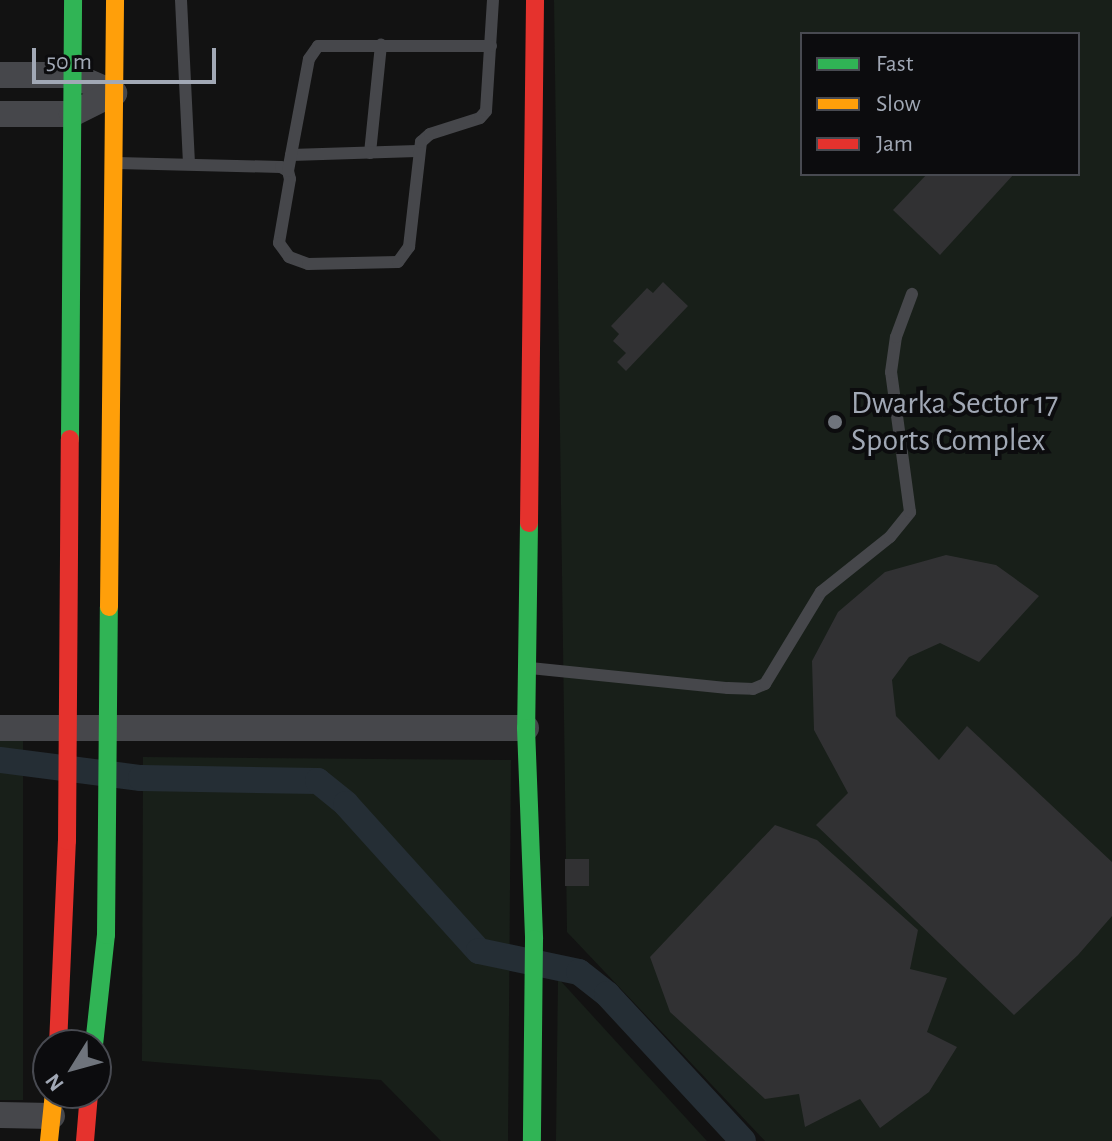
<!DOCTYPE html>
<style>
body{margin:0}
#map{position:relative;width:1112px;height:1141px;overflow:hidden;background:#121212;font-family:"Alegreya Sans",sans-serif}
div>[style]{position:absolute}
.green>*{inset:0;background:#181f19;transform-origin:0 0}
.canal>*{height:26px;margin:-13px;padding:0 13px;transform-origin:13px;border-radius:13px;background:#252e35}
.building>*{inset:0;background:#313133;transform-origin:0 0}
.lane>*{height:12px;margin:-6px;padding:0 6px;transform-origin:6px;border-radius:6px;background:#46474b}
.street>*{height:26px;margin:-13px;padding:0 13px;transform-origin:13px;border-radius:13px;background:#46474b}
.fast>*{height:18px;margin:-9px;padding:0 9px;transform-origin:9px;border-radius:9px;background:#30b455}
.slow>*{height:18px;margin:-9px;padding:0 9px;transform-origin:9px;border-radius:9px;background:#ff9f0a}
.jam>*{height:18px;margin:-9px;padding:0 9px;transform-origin:9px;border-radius:9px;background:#e5322d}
.dots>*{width:22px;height:22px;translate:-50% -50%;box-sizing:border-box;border:4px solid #0c0c0e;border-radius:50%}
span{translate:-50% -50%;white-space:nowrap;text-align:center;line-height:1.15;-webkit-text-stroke:8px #0c0c0e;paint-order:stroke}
.poi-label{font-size:32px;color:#a1a8b5}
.left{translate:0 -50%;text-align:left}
.legend{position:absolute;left:800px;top:32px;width:280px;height:144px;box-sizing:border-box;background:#0c0c0e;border:2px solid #484a51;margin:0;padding:10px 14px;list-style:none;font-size:24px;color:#a1a8b5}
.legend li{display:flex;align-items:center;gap:16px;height:40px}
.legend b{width:40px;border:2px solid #484a51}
.north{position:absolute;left:32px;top:1029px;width:80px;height:80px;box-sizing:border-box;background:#0c0c0e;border:2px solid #484a51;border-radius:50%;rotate:233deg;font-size:22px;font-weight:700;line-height:32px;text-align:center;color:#a1a8b5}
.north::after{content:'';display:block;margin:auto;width:28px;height:36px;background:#6f747c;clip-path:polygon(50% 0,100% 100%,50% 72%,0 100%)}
.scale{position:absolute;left:32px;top:48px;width:184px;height:36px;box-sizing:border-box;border:4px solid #a1a8b5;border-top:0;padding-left:10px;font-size:24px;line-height:28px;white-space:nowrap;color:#a1a8b5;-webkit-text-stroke:6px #0c0c0e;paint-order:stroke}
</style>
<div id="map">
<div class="green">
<i style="clip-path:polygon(evenodd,554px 0,1112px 0,1112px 1141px,765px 1141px,567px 932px,554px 0,802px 34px,1078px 34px,1078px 174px,802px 174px,802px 34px)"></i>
<i style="left:0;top:737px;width:23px;height:363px"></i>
<i style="clip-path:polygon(143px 757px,511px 760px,508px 1141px,441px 1141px,381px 1080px,142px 1061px)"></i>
<i style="clip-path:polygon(558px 978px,707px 1141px,556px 1141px)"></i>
</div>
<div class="canal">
<i style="left:0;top:760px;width:142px;rotate:7.3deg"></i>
<i style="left:141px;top:778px;width:177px;rotate:1deg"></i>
<i style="left:318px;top:781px;width:36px;rotate:39deg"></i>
<i style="left:346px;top:804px;width:198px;rotate:47.9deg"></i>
<i style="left:479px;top:951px;width:102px;rotate:11.9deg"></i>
<i style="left:579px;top:972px;width:36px;rotate:38deg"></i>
<i style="left:607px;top:994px;width:200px;rotate:47.2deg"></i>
</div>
<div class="building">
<i style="clip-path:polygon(927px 174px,1014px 174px,940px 255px,893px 210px)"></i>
<i style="clip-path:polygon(663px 282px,688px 306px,626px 371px,617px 362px,626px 353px,613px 341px,619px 334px,611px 326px,647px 288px,653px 293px)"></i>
<i style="clip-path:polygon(946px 555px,996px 565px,1039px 596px,979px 662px,940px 643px,909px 657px,892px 680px,896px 716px,939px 760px,967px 726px,1112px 862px,1112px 916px,1078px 955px,1014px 1015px,816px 825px,848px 793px,814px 730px,812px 661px,838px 612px,885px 572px)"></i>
<i style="clip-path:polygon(775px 825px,817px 840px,918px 930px,910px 969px,947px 978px,927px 1032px,957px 1047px,929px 1092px,880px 1128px,860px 1099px,805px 1127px,799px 1094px,765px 1099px,670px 1012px,650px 957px)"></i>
<i style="left:589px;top:859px;width:27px;height:24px;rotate:90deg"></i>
</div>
<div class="lane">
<i style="left:181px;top:0;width:163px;rotate:87.2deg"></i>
<i style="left:370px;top:153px;width:109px;rotate:-84.2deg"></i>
<i style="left:291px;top:155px;width:126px;rotate:-1.8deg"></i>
<i style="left:117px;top:163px;width:164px;rotate:1.4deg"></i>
<i style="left:281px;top:167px;width:8px;rotate:30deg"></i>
<i style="left:288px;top:171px;width:8px;rotate:76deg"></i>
<i style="left:290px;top:179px;width:65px;rotate:99.8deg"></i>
<i style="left:279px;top:243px;width:17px;rotate:54deg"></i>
<i style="left:289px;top:257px;width:20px;rotate:20deg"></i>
<i style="left:308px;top:264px;width:90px;rotate:-1.3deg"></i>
<i style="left:398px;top:262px;width:19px;rotate:-54deg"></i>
<i style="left:409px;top:247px;width:106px;rotate:-83.5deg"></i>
<i style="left:421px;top:142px;width:12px;rotate:-42deg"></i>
<i style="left:430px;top:134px;width:52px;rotate:-17.7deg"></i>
<i style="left:480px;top:118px;width:9px;rotate:-49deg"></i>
<i style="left:486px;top:111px;width:111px;rotate:-86.4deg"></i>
<i style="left:288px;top:171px;width:114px;rotate:-79.4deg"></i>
<i style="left:309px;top:59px;width:16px;rotate:-55deg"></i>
<i style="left:318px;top:46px;width:173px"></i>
<i style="left:530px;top:668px;width:199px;rotate:5.8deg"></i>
<i style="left:728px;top:688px;width:25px;rotate:2deg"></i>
<i style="left:753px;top:689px;width:13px;rotate:-23deg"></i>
<i style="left:765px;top:684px;width:108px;rotate:-58.7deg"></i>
<i style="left:821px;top:592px;width:88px;rotate:-38.6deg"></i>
<i style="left:890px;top:537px;width:32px;rotate:-51deg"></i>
<i style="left:910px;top:512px;width:141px;rotate:-97.7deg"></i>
<i style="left:891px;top:372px;width:35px;rotate:-82deg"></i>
<i style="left:896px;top:337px;width:46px;rotate:-69.6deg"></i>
</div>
<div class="street">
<i style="left:0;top:75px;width:72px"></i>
<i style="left:72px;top:75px;width:46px;rotate:23.2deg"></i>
<i style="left:0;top:114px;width:72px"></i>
<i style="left:72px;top:114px;width:47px;rotate:-26.6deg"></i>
<i style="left:0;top:728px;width:526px"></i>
<i style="left:0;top:1115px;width:52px;rotate:1.1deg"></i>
</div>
<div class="fast">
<i style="left:70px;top:439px;width:439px;rotate:-89.6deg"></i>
<i style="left:529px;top:523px;width:205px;rotate:90.8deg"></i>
<i style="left:526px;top:728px;width:211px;rotate:87.8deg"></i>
<i style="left:534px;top:939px;width:202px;rotate:90.6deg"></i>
<i style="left:94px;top:1045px;width:111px;rotate:-83.8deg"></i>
<i style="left:106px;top:935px;width:328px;rotate:-89.5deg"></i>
</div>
<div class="slow">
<i style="left:109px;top:607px;width:607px;rotate:-89.43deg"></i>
<i style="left:49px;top:1141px;width:48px;rotate:-84.1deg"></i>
</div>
<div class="jam">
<i style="left:529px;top:523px;width:523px;rotate:-89.34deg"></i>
<i style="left:58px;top:1045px;width:204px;rotate:-87.5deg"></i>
<i style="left:67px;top:841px;width:402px;rotate:-89.6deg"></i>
<i style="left:85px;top:1141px;width:48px;rotate:-85.2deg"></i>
</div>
<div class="dots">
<i style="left:835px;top:422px;background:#6f747c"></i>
</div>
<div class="poi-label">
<span class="left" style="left:851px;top:422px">Dwarka Sector 17<br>Sports Complex</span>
</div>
<ul class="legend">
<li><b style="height:10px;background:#30b455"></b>Fast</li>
<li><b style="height:10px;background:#ff9f0a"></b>Slow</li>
<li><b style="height:10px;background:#e5322d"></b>Jam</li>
</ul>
<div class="north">N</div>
<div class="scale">50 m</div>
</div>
